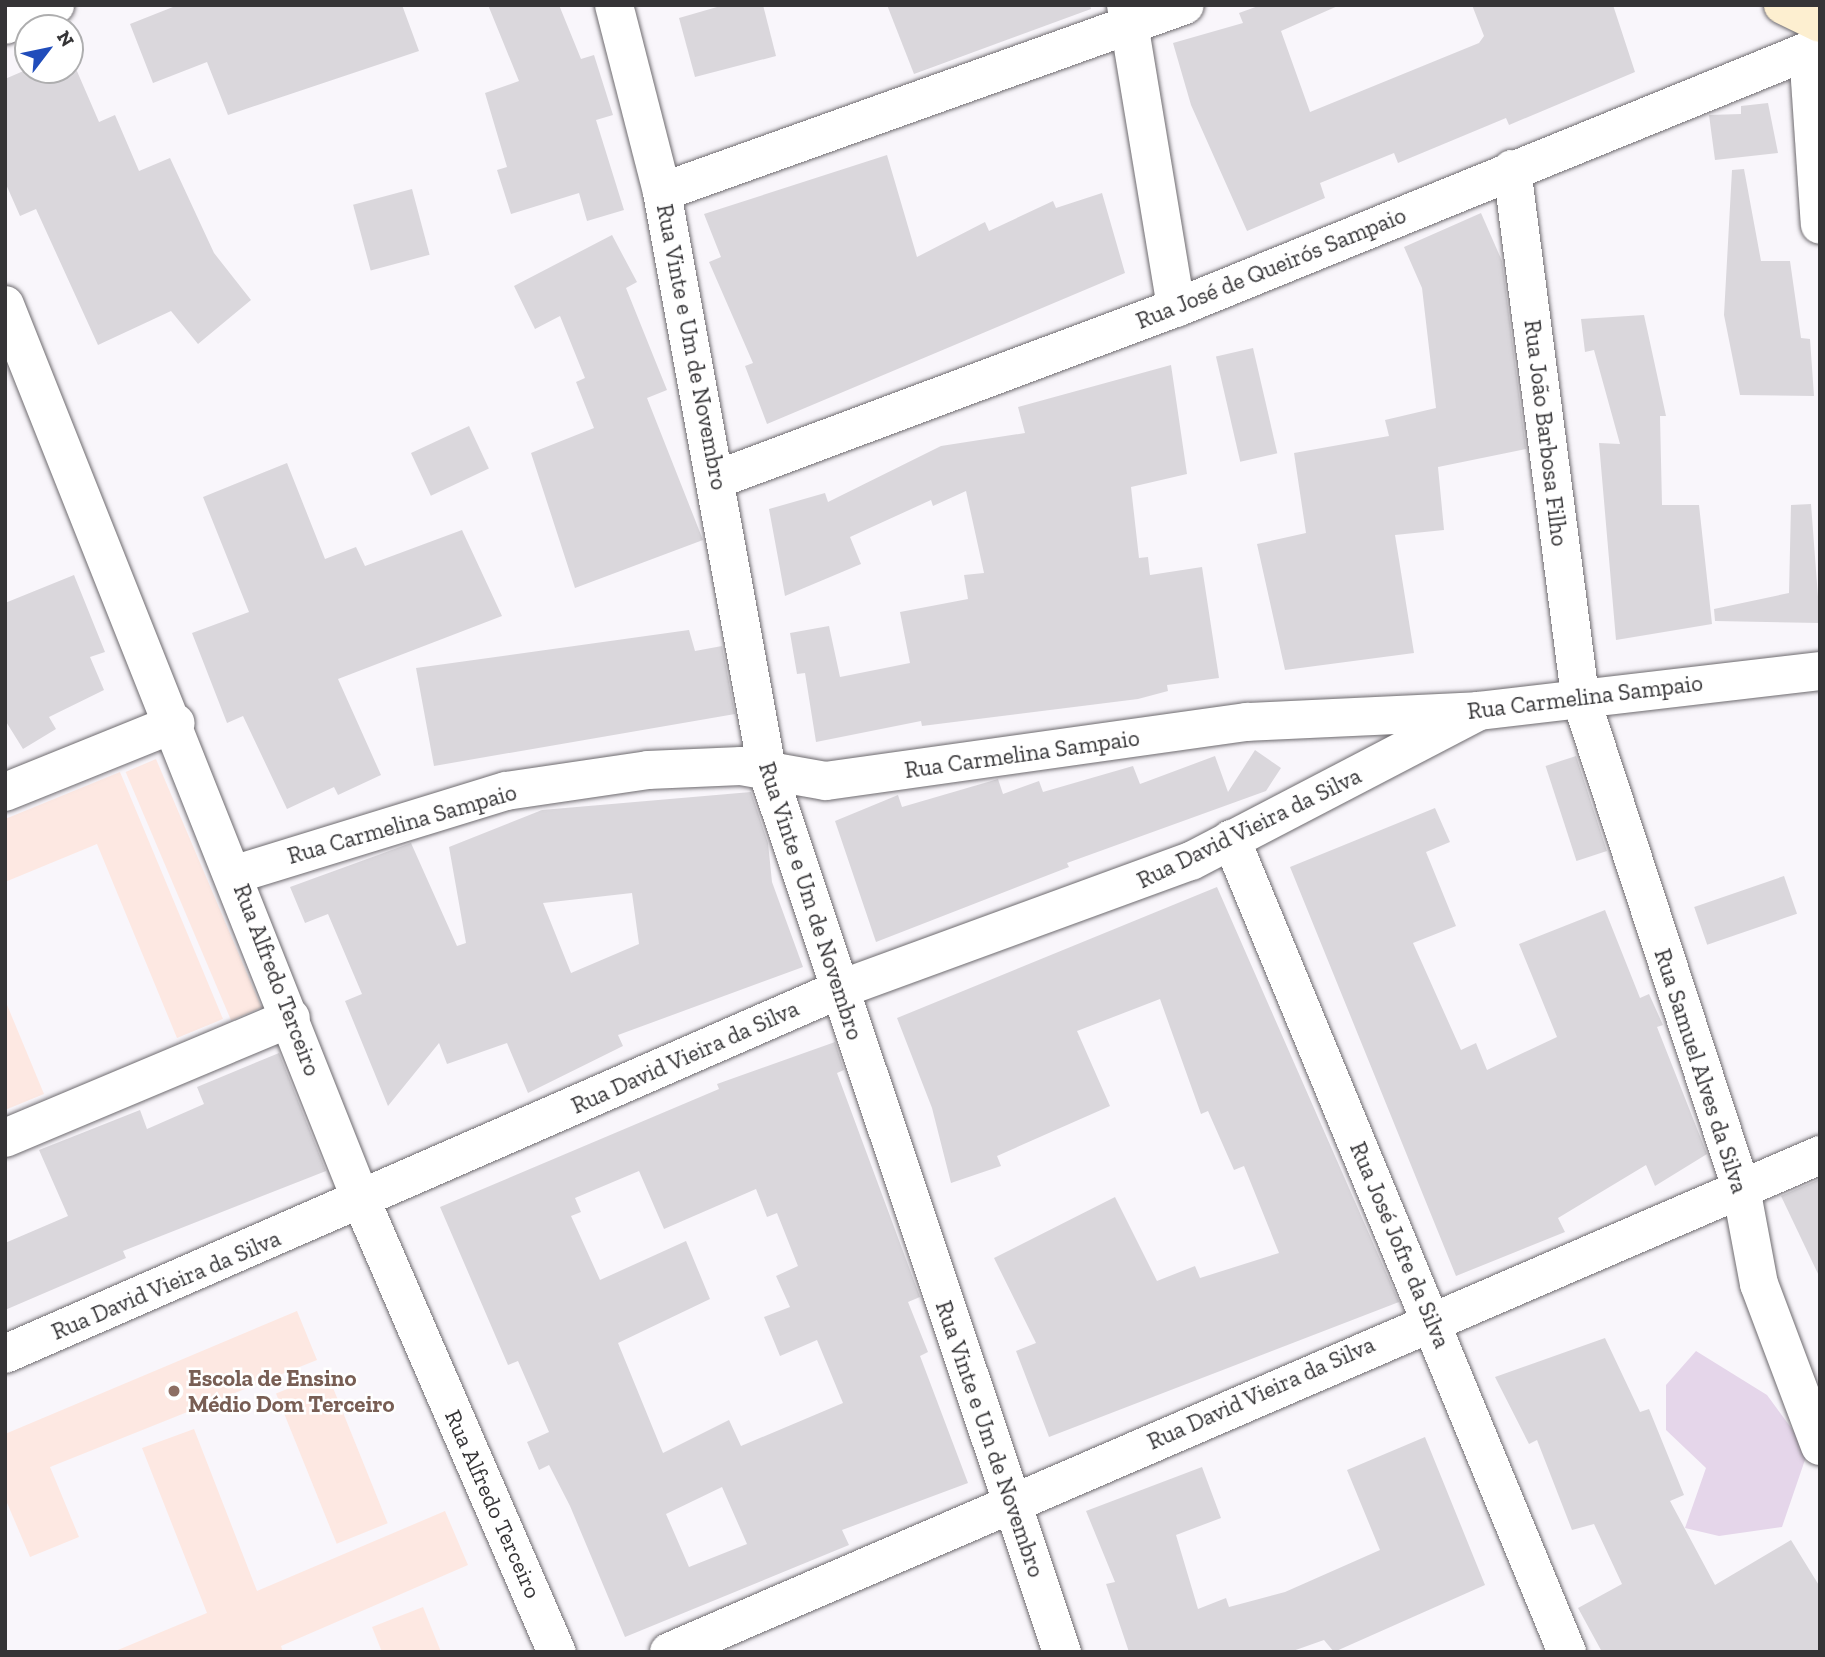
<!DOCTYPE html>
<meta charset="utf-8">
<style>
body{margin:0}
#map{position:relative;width:1825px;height:1657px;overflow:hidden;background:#f9f6fb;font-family:"Zilla Slab",serif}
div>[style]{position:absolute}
.education>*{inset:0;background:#fde8e2;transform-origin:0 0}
.green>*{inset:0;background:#e5d6ea}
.building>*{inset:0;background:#dad7dc;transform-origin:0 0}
.roads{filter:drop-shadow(0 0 2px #6e6b6f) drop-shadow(0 0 2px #6e6b6f)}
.minor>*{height:38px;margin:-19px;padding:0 19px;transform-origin:19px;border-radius:19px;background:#fff}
.secondary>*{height:38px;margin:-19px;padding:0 19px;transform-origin:19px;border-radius:19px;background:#fdefd0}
.dots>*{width:19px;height:19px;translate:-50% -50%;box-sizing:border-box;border:4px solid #fff;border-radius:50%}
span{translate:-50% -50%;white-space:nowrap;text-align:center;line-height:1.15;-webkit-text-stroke:5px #fff;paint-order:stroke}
.street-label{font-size:23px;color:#353436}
.education-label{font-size:23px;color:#785e54;font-weight:700}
.left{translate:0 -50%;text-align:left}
.frame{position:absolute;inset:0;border:7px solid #353436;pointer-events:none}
.north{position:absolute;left:14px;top:14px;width:70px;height:70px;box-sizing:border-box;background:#fff;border:2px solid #aeaeaf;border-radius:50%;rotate:58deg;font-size:19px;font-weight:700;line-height:28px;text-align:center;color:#353436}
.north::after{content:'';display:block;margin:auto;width:24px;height:32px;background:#214dbb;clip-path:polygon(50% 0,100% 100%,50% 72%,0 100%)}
</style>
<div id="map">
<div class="education">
<i style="left:156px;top:759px;width:270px;height:33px;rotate:67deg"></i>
<i style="clip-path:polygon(120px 772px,223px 1019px,177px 1038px,97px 844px,5px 882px,5px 819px)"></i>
<i style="clip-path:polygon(5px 1000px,44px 1094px,5px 1110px)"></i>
<i style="clip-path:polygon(297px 1311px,317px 1360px,50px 1467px,79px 1537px,30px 1557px,5px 1498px,5px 1434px)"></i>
<i style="left:327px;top:1373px;width:162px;height:55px;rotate:68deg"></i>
<i style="clip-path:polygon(194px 1429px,257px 1591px,445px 1511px,468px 1565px,281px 1646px,283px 1652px,113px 1652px,207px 1613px,142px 1448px)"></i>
<i style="clip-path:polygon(423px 1607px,441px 1652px,382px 1652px,372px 1627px)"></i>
</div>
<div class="green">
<i style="clip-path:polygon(1696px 1351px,1767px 1395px,1808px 1451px,1782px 1527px,1719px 1536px,1685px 1528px,1706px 1468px,1666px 1430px,1666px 1385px)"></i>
</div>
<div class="building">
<i style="clip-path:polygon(178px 5px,402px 5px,419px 51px,228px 115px,207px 62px,153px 83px,130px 24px)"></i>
<i style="clip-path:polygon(488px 5px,559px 5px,581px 59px,594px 55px,613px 115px,596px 120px,624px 210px,587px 221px,579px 193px,511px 214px,497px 170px,507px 167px,485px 93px,519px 81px)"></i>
<i style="clip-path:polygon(724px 5px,763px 5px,776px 56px,695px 77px,679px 18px)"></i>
<i style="clip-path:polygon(887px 5px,1090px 5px,1091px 9px,914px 74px)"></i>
<i style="clip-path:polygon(1261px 5px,1340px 5px,1281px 31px,1310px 112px,1479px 43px,1484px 36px,1472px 5px,1613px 5px,1635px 72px,1509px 125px,1506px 118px,1398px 163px,1394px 153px,1320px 183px,1325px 198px,1247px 231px,1191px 105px,1173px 43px,1243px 23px,1239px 13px)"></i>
<i style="clip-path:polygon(70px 55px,99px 122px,115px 115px,139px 171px,170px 158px,214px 253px,251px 300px,198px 344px,171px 311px,98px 345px,36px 209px,20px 216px,5px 182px,5px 79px,28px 69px,70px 70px)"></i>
<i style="clip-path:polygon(1768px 103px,1778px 153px,1715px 160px,1709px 115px,1741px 114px,1741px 106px)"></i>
<i style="clip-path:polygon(887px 155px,917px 257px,985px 222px,989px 231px,1053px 201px,1056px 208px,1102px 193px,1125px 273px,767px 424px,745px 366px,753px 363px,709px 262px,721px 257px,704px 214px)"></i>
<i style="clip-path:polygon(1744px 169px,1761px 261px,1790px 261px,1801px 338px,1810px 339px,1814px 396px,1740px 395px,1724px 315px,1732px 170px)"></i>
<i style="left:412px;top:189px;width:68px;height:61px;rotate:75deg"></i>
<i style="clip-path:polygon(1481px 213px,1502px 261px,1526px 449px,1438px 467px,1444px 530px,1395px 535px,1414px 653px,1285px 670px,1257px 544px,1306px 533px,1294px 453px,1389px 436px,1385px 420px,1436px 408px,1422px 288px,1404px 247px)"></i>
<i style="clip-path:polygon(612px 235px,637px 282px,626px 288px,667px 390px,647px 398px,703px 540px,575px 588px,531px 453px,594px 428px,576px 382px,585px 378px,560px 316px,535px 329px,514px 286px)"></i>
<i style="clip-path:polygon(1644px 315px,1666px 416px,1660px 416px,1662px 505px,1699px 505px,1712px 624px,1616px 640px,1599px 443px,1620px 444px,1594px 350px,1585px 352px,1581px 319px)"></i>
<i style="left:1253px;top:348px;width:108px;height:38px;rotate:77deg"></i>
<i style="clip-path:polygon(1171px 365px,1187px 474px,1131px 487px,1139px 558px,1148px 557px,1150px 575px,1202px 567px,1219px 678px,1167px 685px,1168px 691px,1138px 699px,922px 726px,921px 721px,816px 742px,805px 673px,797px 674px,790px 633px,829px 626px,840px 677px,910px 663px,900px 612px,968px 599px,964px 575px,984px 573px,966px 491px,933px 506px,931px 500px,850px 537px,861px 564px,785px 596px,769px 509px,825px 493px,828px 502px,941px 446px,1025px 433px,1018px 407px)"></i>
<i style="left:469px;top:426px;width:47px;height:64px;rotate:65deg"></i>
<i style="clip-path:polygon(287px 463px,325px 559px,356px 547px,365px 566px,462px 530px,502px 616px,338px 679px,381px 775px,338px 795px,334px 787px,287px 809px,243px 716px,227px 723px,192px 633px,249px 612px,203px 497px)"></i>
<i style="clip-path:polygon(1811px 504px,1820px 623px,1715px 621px,1714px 609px,1789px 593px,1791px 505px)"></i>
<i style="clip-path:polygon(74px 575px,105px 652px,90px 657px,104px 690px,49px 717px,56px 729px,23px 749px,5px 720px,5px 603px)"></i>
<i style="clip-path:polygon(689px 630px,695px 651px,722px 646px,735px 714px,434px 766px,416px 668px)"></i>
<i style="clip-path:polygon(1255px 750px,1281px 768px,1266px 791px,1067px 863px,1069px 867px,876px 942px,835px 821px,898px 795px,902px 807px,998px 779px,1003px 794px,1039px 781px,1043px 792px,1133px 766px,1140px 784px,1215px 756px,1228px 792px)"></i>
<i style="left:1576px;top:756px;width:100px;height:32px;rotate:72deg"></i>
<i style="clip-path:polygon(evenodd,751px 792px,768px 843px,772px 882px,803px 967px,618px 1035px,623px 1046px,528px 1093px,507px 1043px,447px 1064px,439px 1043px,388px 1106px,345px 1001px,362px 994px,328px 914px,305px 923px,290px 887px,411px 843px,457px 946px,466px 943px,449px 847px,542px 810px,751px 792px,632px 893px,639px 944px,571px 973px,543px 903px,632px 893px)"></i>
<i style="clip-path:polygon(1435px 808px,1450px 842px,1426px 852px,1456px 926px,1413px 943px,1461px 1050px,1476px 1043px,1487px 1070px,1557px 1037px,1519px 944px,1605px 910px,1640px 998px,1649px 994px,1663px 1025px,1657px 1027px,1707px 1154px,1655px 1186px,1646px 1165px,1558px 1218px,1565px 1232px,1456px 1276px,1290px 867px)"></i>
<i style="left:1784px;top:876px;width:40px;height:95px;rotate:71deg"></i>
<i style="clip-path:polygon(1217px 887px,1399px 1302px,1049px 1437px,1016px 1351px,1036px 1343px,994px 1258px,1115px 1197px,1157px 1281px,1195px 1266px,1200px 1278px,1279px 1253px,1244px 1166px,1234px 1170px,1208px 1111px,1201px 1114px,1160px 999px,1077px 1031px,1110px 1106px,997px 1156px,1001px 1166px,951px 1183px,932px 1108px,897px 1018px)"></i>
<i style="clip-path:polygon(evenodd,835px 1042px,844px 1070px,837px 1073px,920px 1297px,908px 1302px,928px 1352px,920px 1356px,968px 1483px,842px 1530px,849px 1545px,625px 1637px,570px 1506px,549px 1465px,539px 1470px,527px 1442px,549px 1432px,518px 1361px,508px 1365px,440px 1207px,719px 1089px,717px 1084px,835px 1042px,639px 1171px,664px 1229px,756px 1189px,767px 1217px,777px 1213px,798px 1266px,776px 1276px,790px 1307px,764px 1317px,780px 1356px,817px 1340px,843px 1403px,741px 1446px,729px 1420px,663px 1453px,618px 1343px,710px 1299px,686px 1241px,600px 1280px,571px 1216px,581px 1212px,575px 1198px,639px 1171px,835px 1042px,722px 1487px,747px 1544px,689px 1567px,666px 1514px,722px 1487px)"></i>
<i style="clip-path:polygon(279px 1053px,326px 1171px,123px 1251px,126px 1258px,5px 1310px,5px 1243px,68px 1216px,39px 1150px,140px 1110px,147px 1129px,204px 1104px,197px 1087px)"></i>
<i style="clip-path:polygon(1820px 1179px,1820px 1278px,1781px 1196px)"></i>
<i style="clip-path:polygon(1605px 1338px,1640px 1412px,1649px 1409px,1684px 1495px,1670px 1501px,1715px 1585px,1791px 1540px,1820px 1587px,1820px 1652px,1602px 1652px,1578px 1608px,1622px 1584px,1594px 1524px,1572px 1530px,1537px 1440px,1529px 1444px,1495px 1377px)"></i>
<i style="clip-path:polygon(1425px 1437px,1485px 1585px,1334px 1652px,1324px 1640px,1290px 1652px,1129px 1652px,1106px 1584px,1115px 1582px,1086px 1511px,1202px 1467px,1221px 1518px,1176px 1535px,1198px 1609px,1226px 1598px,1229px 1607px,1285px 1592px,1380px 1550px,1347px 1470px)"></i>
</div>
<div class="roads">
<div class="minor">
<i style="left:614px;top:5px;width:193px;rotate:75.6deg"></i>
<i style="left:662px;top:192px;width:587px;rotate:79.7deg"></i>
<i style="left:767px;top:770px;width:930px;rotate:71.51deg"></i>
<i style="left:1126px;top:5px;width:307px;rotate:80.6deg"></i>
<i style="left:5px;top:25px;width:54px;rotate:-21.8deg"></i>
<i style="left:1808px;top:51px;width:174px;rotate:86.1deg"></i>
<i style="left:1512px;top:169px;width:531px;rotate:82.65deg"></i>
<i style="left:1580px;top:696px;width:518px;rotate:71.88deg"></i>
<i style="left:1741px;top:1188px;width:98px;rotate:79.4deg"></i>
<i style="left:1759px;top:1284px;width:173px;rotate:69.4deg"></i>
<i style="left:662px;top:192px;width:555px;rotate:-19.67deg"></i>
<i style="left:5px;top:305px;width:963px;rotate:68.31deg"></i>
<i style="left:361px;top:1200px;width:493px;rotate:66.6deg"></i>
<i style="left:718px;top:479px;width:489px;rotate:-20.5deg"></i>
<i style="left:1176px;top:308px;width:695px;rotate:-22.14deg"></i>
<i style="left:5px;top:792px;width:184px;rotate:-22deg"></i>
<i style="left:1231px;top:839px;width:880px;rotate:67.55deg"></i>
<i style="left:236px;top:874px;width:282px;rotate:-17.1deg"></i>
<i style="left:506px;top:791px;width:144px;rotate:-8.4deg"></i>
<i style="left:648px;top:770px;width:93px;rotate:-2.5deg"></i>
<i style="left:741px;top:766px;width:86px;rotate:10deg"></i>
<i style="left:826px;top:781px;width:425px;rotate:-8deg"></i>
<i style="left:1247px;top:722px;width:232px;rotate:-2.7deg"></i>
<i style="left:1479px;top:711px;width:343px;rotate:-6.7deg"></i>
<i style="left:5px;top:1138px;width:310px;rotate:-22.8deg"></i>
<i style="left:5px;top:1354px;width:909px;rotate:-23.6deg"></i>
<i style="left:838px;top:990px;width:376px;rotate:-20.1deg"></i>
<i style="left:1191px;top:861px;width:325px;rotate:-27.5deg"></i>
<i style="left:669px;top:1652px;width:1254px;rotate:-23.35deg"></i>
</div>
<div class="secondary">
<i style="left:1783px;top:5px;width:41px;rotate:25.9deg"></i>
</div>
</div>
<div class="dots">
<i style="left:174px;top:1391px;background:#8d6e63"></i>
</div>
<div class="street-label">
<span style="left:1271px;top:268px;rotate:-22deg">Rua José de Queirós Sampaio</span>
<span style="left:692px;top:347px;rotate:79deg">Rua Vinte e Um de Novembro</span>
<span style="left:1546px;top:433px;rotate:83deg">Rua João Barbosa Filho</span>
<span style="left:1585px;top:697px;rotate:-7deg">Rua Carmelina Sampaio</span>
<span style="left:1022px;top:754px;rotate:-8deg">Rua Carmelina Sampaio</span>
<span style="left:402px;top:824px;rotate:-16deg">Rua Carmelina Sampaio</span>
<span style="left:1249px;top:828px;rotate:-26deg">Rua David Vieira da Silva</span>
<span style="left:811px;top:901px;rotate:72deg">Rua Vinte e Um de Novembro</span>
<span style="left:277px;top:980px;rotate:69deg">Rua Alfredo Terceiro</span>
<span style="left:685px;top:1057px;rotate:-24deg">Rua David Vieira da Silva</span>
<span style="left:1701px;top:1071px;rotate:72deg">Rua Samuel Alves da Silva</span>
<span style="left:1400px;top:1245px;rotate:67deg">Rua José Jofre da Silva</span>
<span style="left:166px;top:1285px;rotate:-23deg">Rua David Vieira da Silva</span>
<span style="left:1261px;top:1393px;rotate:-24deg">Rua David Vieira da Silva</span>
<span style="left:990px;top:1439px;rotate:71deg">Rua Vinte e Um de Novembro</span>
<span style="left:493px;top:1504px;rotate:66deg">Rua Alfredo Terceiro</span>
</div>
<div class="education-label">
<span class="left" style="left:188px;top:1391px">Escola de Ensino<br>Médio Dom Terceiro</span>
</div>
<div class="frame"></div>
<div class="north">N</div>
</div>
